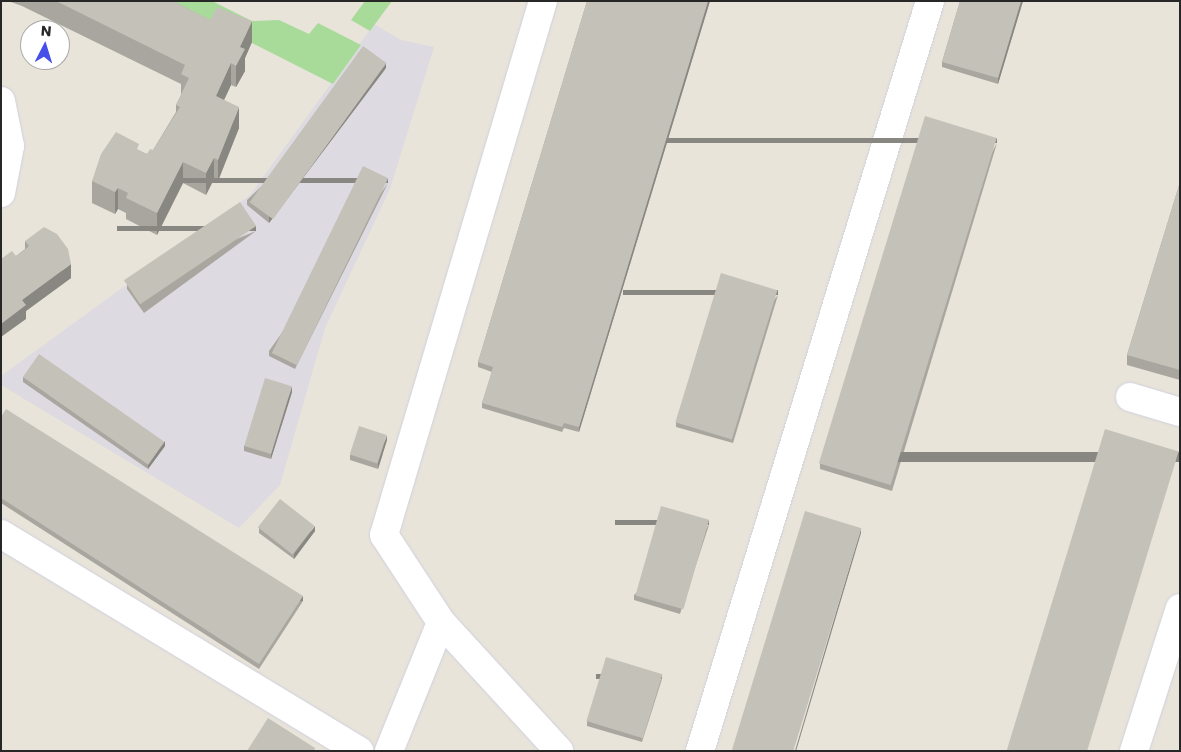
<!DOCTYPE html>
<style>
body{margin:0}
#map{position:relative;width:1181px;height:752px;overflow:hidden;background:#e9e4d9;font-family:Poppins,sans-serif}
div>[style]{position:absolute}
.industrial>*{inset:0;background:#dddae1}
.green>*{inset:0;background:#a8db9a}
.roads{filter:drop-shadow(0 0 1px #cfd0df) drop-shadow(0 0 1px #cfd0df)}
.minor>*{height:28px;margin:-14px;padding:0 14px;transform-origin:14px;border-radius:14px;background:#fff}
.wall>*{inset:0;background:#a9a69f}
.shaded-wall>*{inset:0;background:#898782;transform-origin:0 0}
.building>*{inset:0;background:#c4c1b9;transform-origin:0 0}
span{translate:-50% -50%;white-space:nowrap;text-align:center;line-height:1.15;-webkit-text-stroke:4.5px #fff;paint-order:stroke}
.frame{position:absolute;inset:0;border:2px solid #272727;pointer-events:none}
.north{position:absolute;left:20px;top:20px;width:50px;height:50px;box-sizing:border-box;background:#fff;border:1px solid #a9a9a9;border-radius:50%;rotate:5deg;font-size:14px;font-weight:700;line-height:20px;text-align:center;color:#272727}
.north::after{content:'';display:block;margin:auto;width:18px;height:22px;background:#454fea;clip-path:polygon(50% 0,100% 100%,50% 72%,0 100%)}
</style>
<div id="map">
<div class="industrial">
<i style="clip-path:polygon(374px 24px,401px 40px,434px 47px,390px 189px,325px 328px,280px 485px,239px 528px,1px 385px,1px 376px,250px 195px)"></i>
</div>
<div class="green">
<i style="clip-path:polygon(169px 1px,212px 1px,252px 21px,279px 20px,309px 34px,318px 23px,361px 45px,333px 84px)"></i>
<i style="clip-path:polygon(365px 1px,392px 1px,370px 31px,351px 20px)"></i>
</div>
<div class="roads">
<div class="minor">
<i style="left:1px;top:101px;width:46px;rotate:78.7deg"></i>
<i style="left:10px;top:146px;width:48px;rotate:100.8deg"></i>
<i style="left:1130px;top:397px;width:52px;rotate:16.7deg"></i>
<i style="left:1px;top:534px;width:419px;rotate:31.2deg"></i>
<i style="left:441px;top:622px;width:175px;rotate:47.5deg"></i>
<i style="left:389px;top:751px;width:139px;rotate:-68deg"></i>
<i style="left:441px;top:622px;width:104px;rotate:-123.2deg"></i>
<i style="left:384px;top:535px;width:557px;rotate:-73.42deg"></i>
<i style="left:700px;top:751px;width:784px;rotate:-72.95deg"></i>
<i style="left:1134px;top:751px;width:150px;rotate:-72.2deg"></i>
</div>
</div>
<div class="wall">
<i style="clip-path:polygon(8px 1px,173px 1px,252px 42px,245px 58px,245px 71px,236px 87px,231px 85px,224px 100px,239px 128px,218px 181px,214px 179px,206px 195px,183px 183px,157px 235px,126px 219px,126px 213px,118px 209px,115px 214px,92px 203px,92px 181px,139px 151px,147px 154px,153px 150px,176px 112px,176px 105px,181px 95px,181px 84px,22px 6px)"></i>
<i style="clip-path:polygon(587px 1px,710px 1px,579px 432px,564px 428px,562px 432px,482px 408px,482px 403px,492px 372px,478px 367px,478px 362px)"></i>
<i style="clip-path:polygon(960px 1px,1023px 1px,998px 84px,942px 67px,942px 62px)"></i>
<i style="clip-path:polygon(386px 68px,269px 223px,247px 205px,247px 200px)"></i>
<i style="clip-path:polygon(997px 143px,892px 491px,820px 469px,820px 464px)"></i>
<i style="clip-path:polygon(1180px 182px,1180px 380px,1127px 365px,1127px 355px)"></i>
<i style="clip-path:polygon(388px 183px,295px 369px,269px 356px,269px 351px)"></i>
<i style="clip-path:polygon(256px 231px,144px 313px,127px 289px,127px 284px)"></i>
<i style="clip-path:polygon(25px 241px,71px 278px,26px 311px,26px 319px,16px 256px,25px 249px)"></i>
<i style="clip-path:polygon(778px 295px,733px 443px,676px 427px,676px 422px)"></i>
<i style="clip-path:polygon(23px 377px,165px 446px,148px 469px,23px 382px)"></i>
<i style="clip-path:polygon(292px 392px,271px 459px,244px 451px,244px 446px)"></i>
<i style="clip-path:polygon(1px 417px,303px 601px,259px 669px,1px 503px)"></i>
<i style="clip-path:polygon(387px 440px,378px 469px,350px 460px,350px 455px)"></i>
<i style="clip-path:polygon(709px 525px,680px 614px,634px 600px,634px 595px)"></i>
<i style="clip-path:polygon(259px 528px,315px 531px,294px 559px,259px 533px)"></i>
<i style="clip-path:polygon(662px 679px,642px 742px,587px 726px,587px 721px)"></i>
</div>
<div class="shaded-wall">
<i style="clip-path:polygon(708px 1px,710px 1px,579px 432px,579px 427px)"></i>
<i style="clip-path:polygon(1021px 1px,1023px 1px,998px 84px,998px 78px)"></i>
<i style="clip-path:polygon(252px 21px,252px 42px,245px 58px,245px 71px,236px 87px,236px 66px,240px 47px)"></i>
<i style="clip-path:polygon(231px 63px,231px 85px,216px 117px,216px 96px)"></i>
<i style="clip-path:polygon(386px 63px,386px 68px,269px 223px,269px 217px)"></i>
<i style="clip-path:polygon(239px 107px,239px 128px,218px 181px,218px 160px)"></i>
<i style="left:997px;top:138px;width:5px;height:363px;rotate:90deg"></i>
<i style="clip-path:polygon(214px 158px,214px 179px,206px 195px,206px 173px)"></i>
<i style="clip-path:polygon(183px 162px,183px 183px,157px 235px,157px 213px)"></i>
<i style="left:388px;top:178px;width:5px;height:208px;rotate:90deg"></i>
<i style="clip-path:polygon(118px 188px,118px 209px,115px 214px,115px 192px)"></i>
<i style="left:256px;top:226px;width:5px;height:139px;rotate:90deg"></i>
<i style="clip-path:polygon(71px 264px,71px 278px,26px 311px,26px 319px,1px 337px,1px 324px,22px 300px)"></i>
<i style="left:778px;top:290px;width:5px;height:155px;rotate:90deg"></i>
<i style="clip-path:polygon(292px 386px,292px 392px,271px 459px,271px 454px)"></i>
<i style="clip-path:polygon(387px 435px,387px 440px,378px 469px,378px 463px)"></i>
<i style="clip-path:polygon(165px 441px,165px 446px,148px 469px,148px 464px)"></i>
<i style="left:1179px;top:452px;width:10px;height:312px;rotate:90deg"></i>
<i style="left:709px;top:520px;width:5px;height:94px;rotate:90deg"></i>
<i style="clip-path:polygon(315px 526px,315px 531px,294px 559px,294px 554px)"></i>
<i style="clip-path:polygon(861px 528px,861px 533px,796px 751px,795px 751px)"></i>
<i style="left:303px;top:596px;width:5px;height:81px;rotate:90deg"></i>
<i style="left:662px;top:674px;width:5px;height:66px;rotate:90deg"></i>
</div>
<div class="building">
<i style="clip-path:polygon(56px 1px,173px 1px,210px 20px,217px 7px,252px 21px,240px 47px,245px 49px,236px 66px,231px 63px,216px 96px,239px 107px,218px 160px,214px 158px,206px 173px,183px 162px,157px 213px,126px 198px,128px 193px,118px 188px,115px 192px,92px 181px,101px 154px,116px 132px,139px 144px,137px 149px,147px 154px,150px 149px,153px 150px,180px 107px,176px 105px,189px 78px,181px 74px,185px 65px)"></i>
<i style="clip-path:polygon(587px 1px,708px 1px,579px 427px,564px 423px,562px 427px,482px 403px,493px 367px,478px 362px)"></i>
<i style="clip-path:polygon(960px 1px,1021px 1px,998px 78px,942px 62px)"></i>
<i style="left:363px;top:46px;width:29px;height:193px;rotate:36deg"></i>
<i style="left:925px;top:116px;width:75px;height:363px;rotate:17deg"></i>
<i style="left:363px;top:166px;width:28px;height:208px;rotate:26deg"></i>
<i style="clip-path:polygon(1180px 182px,1180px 370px,1127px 355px)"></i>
<i style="left:240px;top:202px;width:29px;height:140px;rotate:56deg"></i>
<i style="clip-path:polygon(44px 227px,57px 234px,68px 249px,71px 264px,22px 300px,26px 305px,1px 324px,1px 259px,12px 251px,16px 256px,23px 251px,29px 246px,25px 241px)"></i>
<i style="left:721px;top:273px;width:59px;height:156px;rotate:17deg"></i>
<i style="left:39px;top:354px;width:153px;height:28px;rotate:35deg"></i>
<i style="left:265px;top:378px;width:28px;height:71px;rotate:17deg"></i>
<i style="clip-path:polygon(6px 409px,303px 596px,259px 664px,1px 498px,1px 417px)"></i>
<i style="left:359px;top:426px;width:29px;height:30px;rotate:18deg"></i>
<i style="left:1105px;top:429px;width:77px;height:336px;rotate:17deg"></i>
<i style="left:280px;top:499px;width:44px;height:36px;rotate:38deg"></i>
<i style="left:661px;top:506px;width:50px;height:93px;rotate:16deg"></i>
<i style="left:805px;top:511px;width:59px;height:251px;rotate:17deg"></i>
<i style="left:606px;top:657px;width:59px;height:67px;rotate:17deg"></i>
<i style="clip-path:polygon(268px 718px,315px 748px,314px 751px,247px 751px)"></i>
</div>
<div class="frame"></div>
<div class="north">N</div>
</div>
